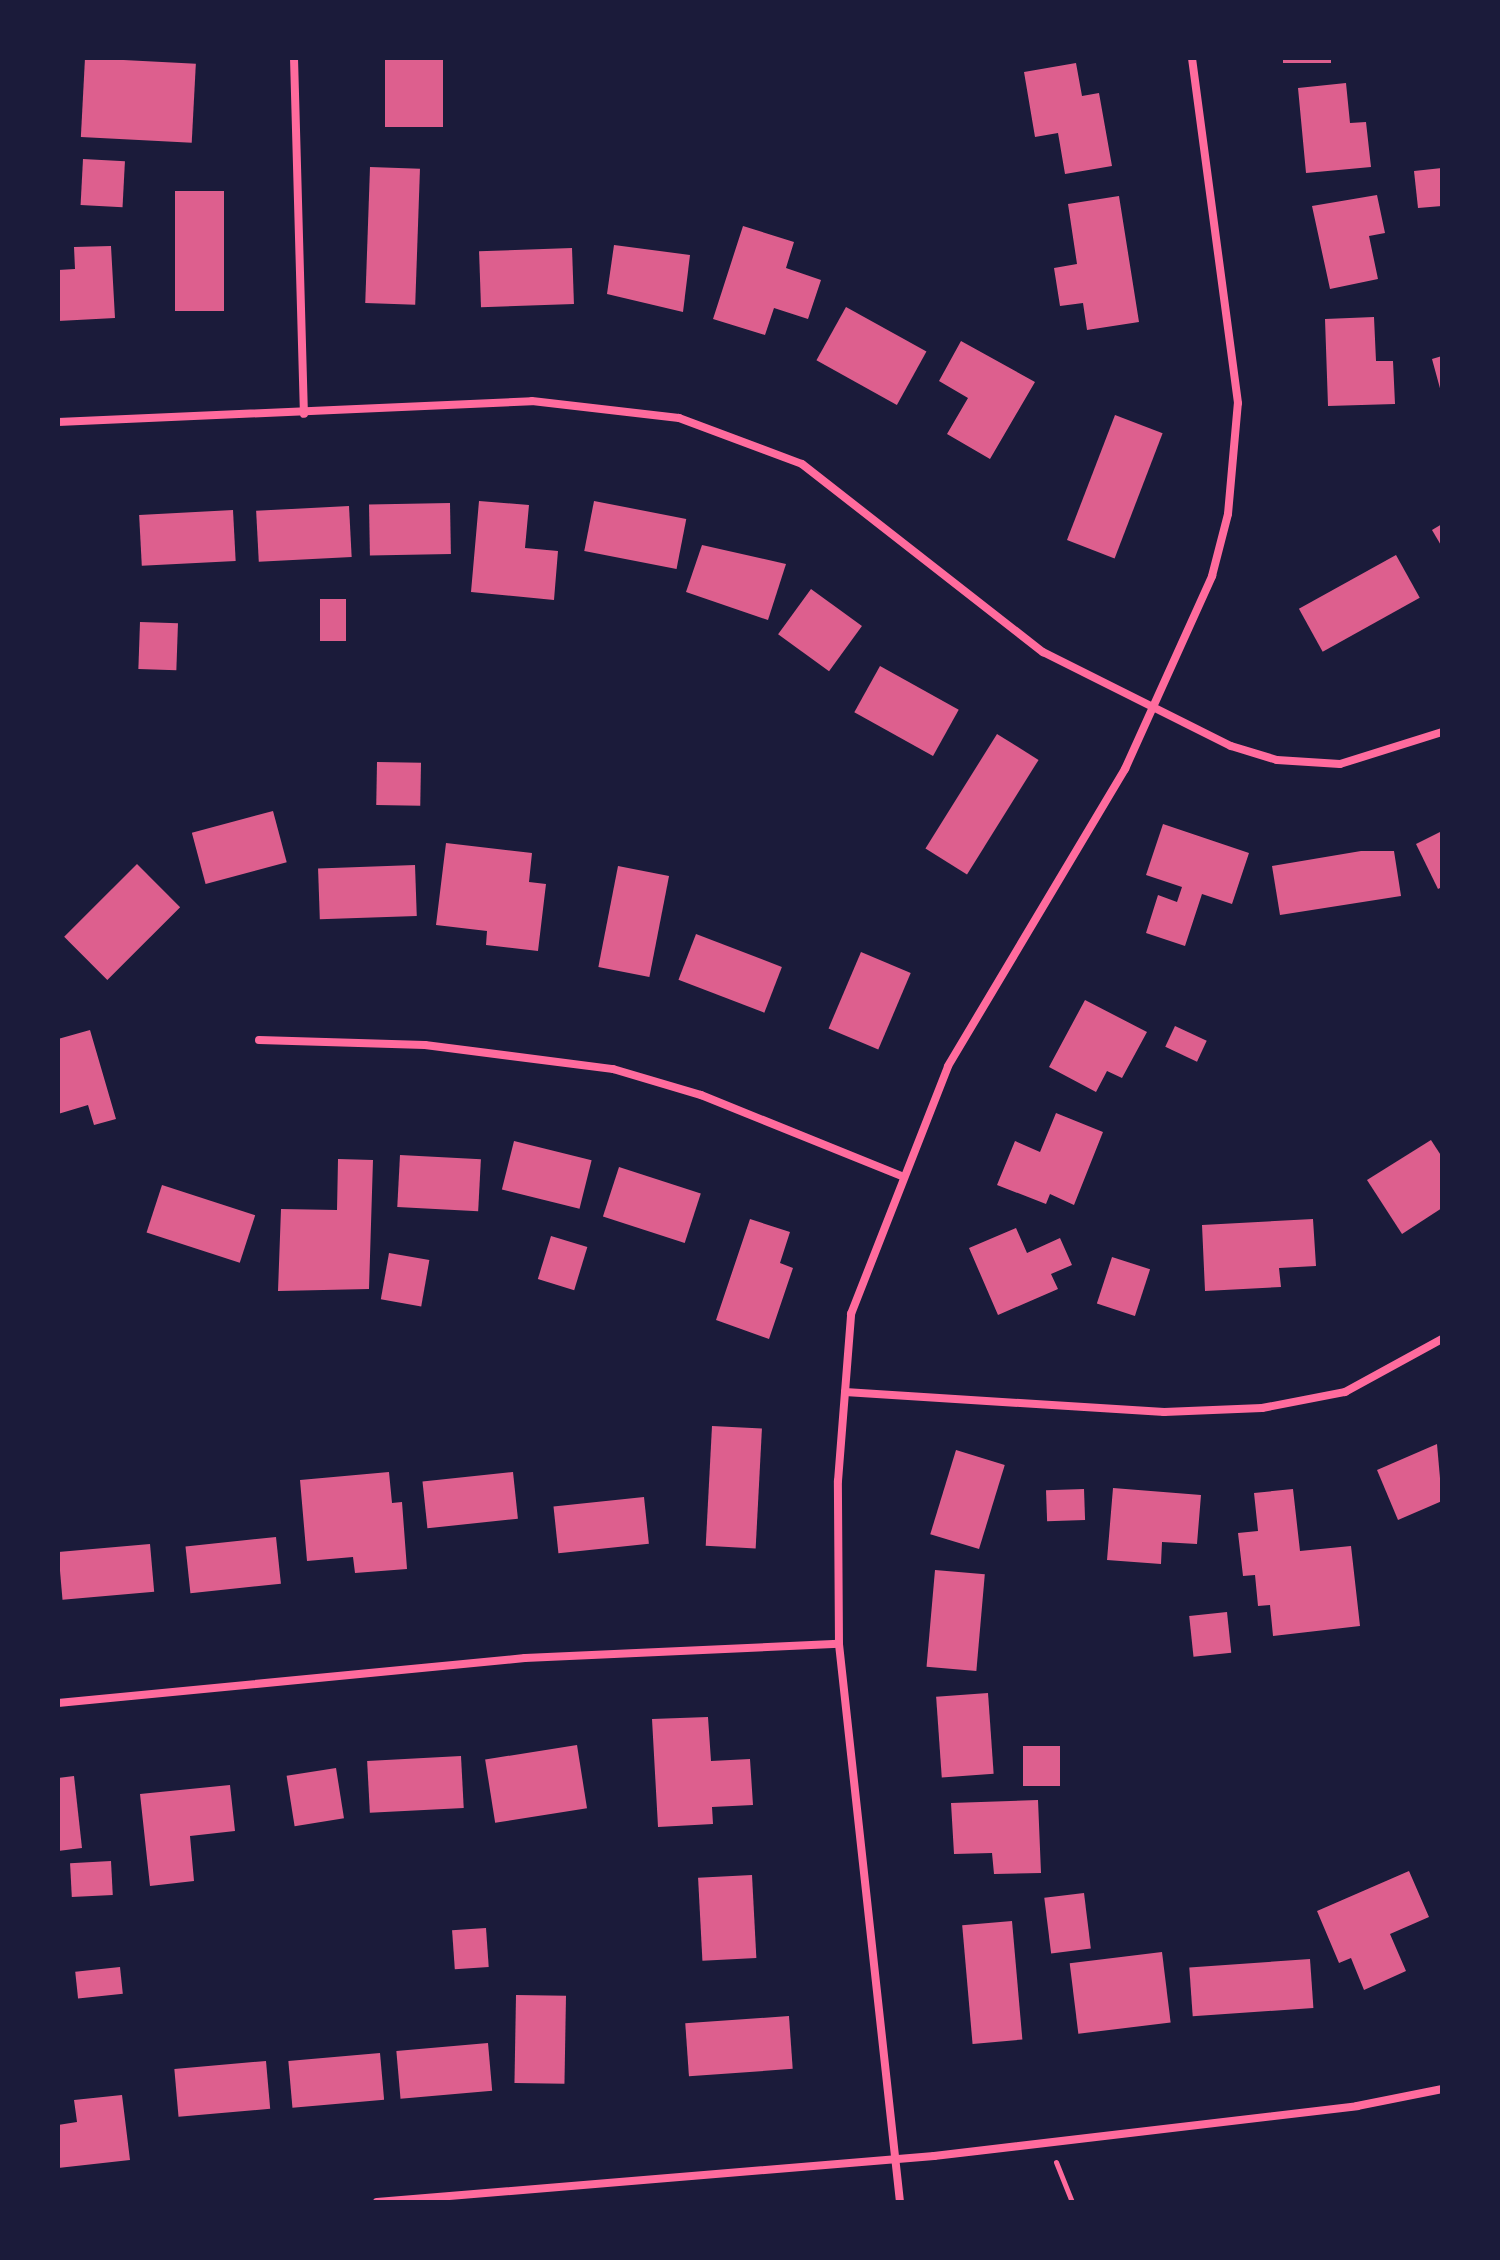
<!DOCTYPE html>
<style>
body{margin:0}
#map{position:relative;width:1500px;height:2260px;overflow:hidden;background:#1b1b3a;font-family:"PT Sans Narrow",sans-serif}
div>[style]{position:absolute}
.building>*{inset:0;background:#dd5f8e;transform-origin:0 0}
.path>*{height:5px;margin:-2.5px;padding:0 2.5px;transform-origin:2.5px;border-radius:2.5px;background:#ff6b9d}
.minor>*{height:8px;margin:-4px;padding:0 4px;transform-origin:4px;border-radius:4px;background:#ff6b9d}
span{translate:-50% -50%;white-space:nowrap;text-align:center;line-height:1.15;-webkit-text-stroke:7px #1b1b3a;paint-order:stroke}
.frame{position:absolute;inset:0;border:60px solid #1b1b3a;pointer-events:none}
</style>
<div id="map">
<div class="building">
<i style="left:85px;top:58px;width:111px;height:79px;rotate:3deg"></i>
<i style="left:385px;top:58px;width:58px;height:69px"></i>
<i style="left:1283px;top:58px;width:48px;height:5px"></i>
<i style="clip-path:polygon(1076px 63px,1082px 96px,1099px 93px,1112px 166px,1065px 174px,1058px 133px,1035px 137px,1024px 72px)"></i>
<i style="clip-path:polygon(1346px 83px,1350px 123px,1366px 122px,1371px 167px,1306px 173px,1298px 88px)"></i>
<i style="left:83px;top:159px;width:42px;height:46px;rotate:3deg"></i>
<i style="left:370px;top:167px;width:50px;height:136px;rotate:2deg"></i>
<i style="clip-path:polygon(1442px 168px,1442px 206px,1418px 208px,1414px 171px)"></i>
<i style="left:175px;top:191px;width:49px;height:120px"></i>
<i style="clip-path:polygon(1377px 195px,1385px 233px,1369px 236px,1378px 279px,1330px 289px,1312px 206px)"></i>
<i style="clip-path:polygon(1119px 196px,1139px 322px,1087px 330px,1083px 303px,1060px 306px,1054px 268px,1077px 264px,1068px 204px)"></i>
<i style="clip-path:polygon(743px 226px,794px 242px,786px 268px,821px 280px,808px 319px,774px 308px,765px 335px,713px 319px)"></i>
<i style="clip-path:polygon(614px 245px,690px 255px,683px 312px,607px 294px)"></i>
<i style="clip-path:polygon(111px 246px,115px 318px,58px 321px,58px 270px,75px 269px,74px 247px)"></i>
<i style="left:572px;top:248px;width:56px;height:93px;rotate:88deg"></i>
<i style="left:846px;top:307px;width:92px;height:61px;rotate:29deg"></i>
<i style="clip-path:polygon(1374px 317px,1376px 361px,1393px 361px,1395px 404px,1328px 406px,1325px 319px)"></i>
<i style="clip-path:polygon(961px 341px,1035px 382px,990px 459px,947px 434px,968px 398px,939px 381px)"></i>
<i style="clip-path:polygon(1442px 356px,1442px 392px,1441px 392px,1432px 359px)"></i>
<i style="left:1115px;top:415px;width:51px;height:134px;rotate:21deg"></i>
<i style="clip-path:polygon(479px 501px,529px 505px,525px 548px,558px 551px,554px 600px,471px 592px)"></i>
<i style="left:594px;top:501px;width:94px;height:51px;rotate:11deg"></i>
<i style="left:450px;top:503px;width:51px;height:81px;rotate:89deg"></i>
<i style="left:349px;top:506px;width:51px;height:93px;rotate:87deg"></i>
<i style="left:233px;top:510px;width:51px;height:94px;rotate:87deg"></i>
<i style="clip-path:polygon(1442px 524px,1442px 547px,1432px 530px)"></i>
<i style="clip-path:polygon(702px 545px,786px 564px,768px 620px,686px 592px)"></i>
<i style="left:1396px;top:555px;width:49px;height:111px;rotate:61deg"></i>
<i style="left:811px;top:589px;width:63px;height:56px;rotate:36deg"></i>
<i style="left:320px;top:599px;width:26px;height:42px"></i>
<i style="left:140px;top:622px;width:38px;height:47px;rotate:2deg"></i>
<i style="left:880px;top:666px;width:90px;height:53px;rotate:29deg"></i>
<i style="left:997px;top:734px;width:49px;height:135px;rotate:32deg"></i>
<i style="left:377px;top:762px;width:44px;height:43px;rotate:1deg"></i>
<i style="left:273px;top:811px;width:53px;height:84px;rotate:75deg"></i>
<i style="clip-path:polygon(1163px 824px,1249px 853px,1232px 904px,1202px 894px,1185px 946px,1146px 933px,1158px 895px,1177px 902px,1182px 887px,1146px 875px)"></i>
<i style="clip-path:polygon(1442px 831px,1442px 887px,1438px 889px,1416px 844px)"></i>
<i style="clip-path:polygon(446px 843px,532px 853px,529px 882px,546px 884px,538px 951px,486px 945px,487px 931px,436px 925px)"></i>
<i style="clip-path:polygon(1361px 851px,1394px 851px,1401px 896px,1280px 915px,1272px 866px)"></i>
<i style="left:137px;top:864px;width:61px;height:103px;rotate:45deg"></i>
<i style="left:415px;top:865px;width:51px;height:97px;rotate:88deg"></i>
<i style="left:618px;top:866px;width:52px;height:103px;rotate:11deg"></i>
<i style="left:696px;top:934px;width:92px;height:49px;rotate:21deg"></i>
<i style="left:861px;top:952px;width:54px;height:83px;rotate:23deg"></i>
<i style="clip-path:polygon(1085px 1000px,1147px 1032px,1122px 1078px,1107px 1071px,1096px 1092px,1049px 1067px)"></i>
<i style="left:1175px;top:1026px;width:35px;height:23px;rotate:25deg"></i>
<i style="clip-path:polygon(90px 1030px,116px 1119px,94px 1125px,88px 1105px,58px 1114px,58px 1039px)"></i>
<i style="clip-path:polygon(1056px 1113px,1103px 1132px,1074px 1205px,1050px 1194px,1046px 1204px,997px 1185px,1015px 1141px,1040px 1152px)"></i>
<i style="clip-path:polygon(1431px 1140px,1442px 1157px,1442px 1208px,1402px 1234px,1367px 1180px)"></i>
<i style="left:514px;top:1141px;width:80px;height:50px;rotate:14deg"></i>
<i style="left:400px;top:1155px;width:81px;height:52px;rotate:3deg"></i>
<i style="clip-path:polygon(338px 1159px,373px 1160px,369px 1289px,278px 1291px,281px 1209px,337px 1210px)"></i>
<i style="left:619px;top:1167px;width:86px;height:52px;rotate:18deg"></i>
<i style="left:162px;top:1185px;width:98px;height:50px;rotate:18deg"></i>
<i style="clip-path:polygon(750px 1219px,790px 1232px,780px 1263px,793px 1268px,769px 1339px,716px 1320px)"></i>
<i style="clip-path:polygon(1313px 1219px,1316px 1266px,1279px 1268px,1281px 1287px,1205px 1291px,1202px 1225px)"></i>
<i style="clip-path:polygon(1016px 1228px,1027px 1253px,1060px 1238px,1072px 1265px,1051px 1274px,1058px 1289px,998px 1315px,969px 1248px)"></i>
<i style="left:551px;top:1236px;width:38px;height:45px;rotate:17deg"></i>
<i style="left:389px;top:1253px;width:41px;height:47px;rotate:10deg"></i>
<i style="left:1112px;top:1257px;width:40px;height:49px;rotate:18deg"></i>
<i style="left:712px;top:1426px;width:50px;height:120px;rotate:3deg"></i>
<i style="clip-path:polygon(1437px 1444px,1442px 1501px,1398px 1520px,1377px 1470px)"></i>
<i style="left:956px;top:1450px;width:51px;height:88px;rotate:17deg"></i>
<i style="clip-path:polygon(389px 1472px,392px 1503px,402px 1502px,407px 1569px,355px 1573px,353px 1557px,307px 1561px,300px 1480px)"></i>
<i style="left:513px;top:1472px;width:47px;height:91px;rotate:84deg"></i>
<i style="clip-path:polygon(1113px 1488px,1201px 1495px,1197px 1544px,1162px 1542px,1161px 1564px,1107px 1560px)"></i>
<i style="left:1084px;top:1489px;width:31px;height:38px;rotate:88deg"></i>
<i style="clip-path:polygon(1293px 1489px,1300px 1551px,1351px 1546px,1360px 1626px,1273px 1636px,1270px 1605px,1258px 1606px,1255px 1575px,1243px 1576px,1238px 1533px,1258px 1531px,1254px 1493px)"></i>
<i style="left:644px;top:1497px;width:47px;height:91px;rotate:84deg"></i>
<i style="left:276px;top:1537px;width:47px;height:91px;rotate:84deg"></i>
<i style="left:150px;top:1544px;width:48px;height:92px;rotate:85deg"></i>
<i style="left:935px;top:1570px;width:50px;height:97px;rotate:5deg"></i>
<i style="left:1227px;top:1612px;width:41px;height:38px;rotate:84deg"></i>
<i style="left:988px;top:1693px;width:81px;height:52px;rotate:86deg"></i>
<i style="clip-path:polygon(708px 1717px,711px 1761px,750px 1759px,753px 1805px,712px 1807px,713px 1824px,658px 1827px,652px 1719px)"></i>
<i style="left:577px;top:1745px;width:64px;height:93px;rotate:81deg"></i>
<i style="left:1023px;top:1746px;width:37px;height:40px"></i>
<i style="left:461px;top:1756px;width:52px;height:94px;rotate:87deg"></i>
<i style="left:336px;top:1768px;width:51px;height:50px;rotate:81deg"></i>
<i style="clip-path:polygon(74px 1776px,82px 1848px,58px 1851px,58px 1778px)"></i>
<i style="clip-path:polygon(230px 1785px,235px 1831px,190px 1836px,194px 1881px,150px 1886px,140px 1794px)"></i>
<i style="clip-path:polygon(1038px 1800px,1041px 1873px,994px 1874px,992px 1853px,954px 1854px,951px 1803px)"></i>
<i style="left:111px;top:1861px;width:34px;height:41px;rotate:87deg"></i>
<i style="clip-path:polygon(1409px 1871px,1429px 1917px,1390px 1934px,1406px 1971px,1364px 1990px,1351px 1958px,1339px 1963px,1317px 1911px)"></i>
<i style="left:752px;top:1875px;width:83px;height:54px;rotate:87deg"></i>
<i style="left:1084px;top:1893px;width:56px;height:40px;rotate:83deg"></i>
<i style="left:1012px;top:1921px;width:119px;height:50px;rotate:85deg"></i>
<i style="left:486px;top:1928px;width:39px;height:34px;rotate:86deg"></i>
<i style="left:1162px;top:1952px;width:71px;height:93px;rotate:83deg"></i>
<i style="left:1310px;top:1959px;width:49px;height:121px;rotate:86deg"></i>
<i style="left:120px;top:1967px;width:27px;height:45px;rotate:84deg"></i>
<i style="left:516px;top:1995px;width:50px;height:88px;rotate:1deg"></i>
<i style="left:789px;top:2016px;width:53px;height:104px;rotate:86deg"></i>
<i style="left:488px;top:2043px;width:48px;height:92px;rotate:85deg"></i>
<i style="left:380px;top:2053px;width:47px;height:92px;rotate:85deg"></i>
<i style="left:266px;top:2061px;width:48px;height:92px;rotate:85deg"></i>
<i style="clip-path:polygon(122px 2095px,130px 2160px,58px 2168px,58px 2125px,77px 2122px,74px 2100px)"></i>
</div>
<div class="path">
<i style="left:1056px;top:2162px;width:43px;rotate:68.2deg"></i>
</div>
<div class="minor">
<i style="left:294px;top:58px;width:356px;rotate:88.4deg"></i>
<i style="left:58px;top:422px;width:474px;rotate:-2.5deg"></i>
<i style="left:532px;top:401px;width:148px;rotate:6.6deg"></i>
<i style="left:679px;top:418px;width:131px;rotate:20.5deg"></i>
<i style="left:802px;top:464px;width:306px;rotate:38deg"></i>
<i style="left:1043px;top:652px;width:210px;rotate:26.6deg"></i>
<i style="left:1231px;top:746px;width:48px;rotate:16.9deg"></i>
<i style="left:1277px;top:760px;width:63px;rotate:3.6deg"></i>
<i style="left:1340px;top:764px;width:107px;rotate:-17.4deg"></i>
<i style="left:259px;top:1040px;width:166px;rotate:1.7deg"></i>
<i style="left:425px;top:1045px;width:190px;rotate:7.3deg"></i>
<i style="left:613px;top:1069px;width:92px;rotate:16.5deg"></i>
<i style="left:701px;top:1095px;width:216px;rotate:22deg"></i>
<i style="left:845px;top:1392px;width:320px;rotate:3.6deg"></i>
<i style="left:1164px;top:1412px;width:98px;rotate:-2.3deg"></i>
<i style="left:1262px;top:1408px;width:85px;rotate:-10.9deg"></i>
<i style="left:1345px;top:1392px;width:111px;rotate:-28.7deg"></i>
<i style="left:58px;top:1703px;width:469px;rotate:-5.5deg"></i>
<i style="left:525px;top:1658px;width:314px;rotate:-2.6deg"></i>
<i style="left:377px;top:2202px;width:559px;rotate:-4.72deg"></i>
<i style="left:934px;top:2156px;width:426px;rotate:-6.7deg"></i>
<i style="left:1357px;top:2106px;width:87px;rotate:-11.3deg"></i>
<i style="left:900px;top:2202px;width:561px;rotate:-96.24deg"></i>
<i style="left:839px;top:1644px;width:163px;rotate:-90.4deg"></i>
<i style="left:838px;top:1481px;width:168px;rotate:-85.5deg"></i>
<i style="left:851px;top:1314px;width:266px;rotate:-68.6deg"></i>
<i style="left:948px;top:1066px;width:346px;rotate:-59.2deg"></i>
<i style="left:1125px;top:769px;width:212px;rotate:-65.7deg"></i>
<i style="left:1212px;top:576px;width:64px;rotate:-75.5deg"></i>
<i style="left:1228px;top:514px;width:111px;rotate:-84.9deg"></i>
<i style="left:1238px;top:403px;width:348px;rotate:-97.6deg"></i>
</div>
<div class="frame"></div>
</div>
